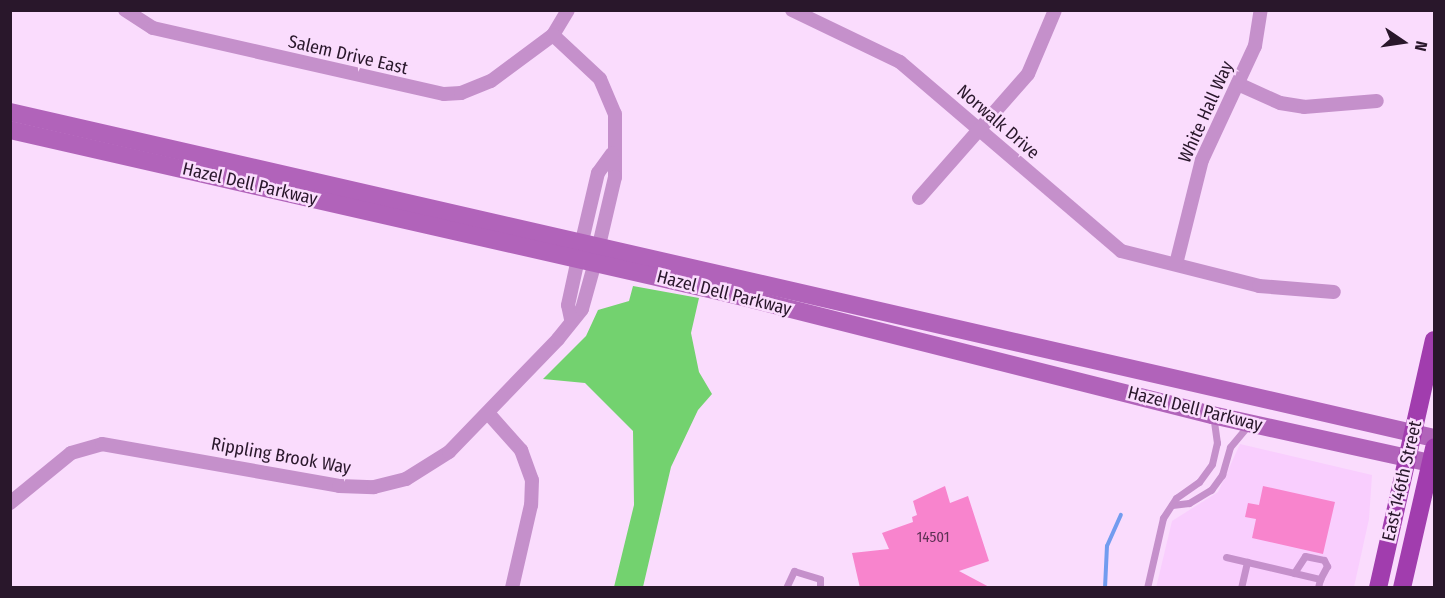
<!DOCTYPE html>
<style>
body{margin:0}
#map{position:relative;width:1445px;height:598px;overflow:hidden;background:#fadcfd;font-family:"Fira Sans Condensed",sans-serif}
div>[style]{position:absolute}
.built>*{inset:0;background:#f9cefe}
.forest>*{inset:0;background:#73d26f}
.stream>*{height:4px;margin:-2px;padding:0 2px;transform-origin:2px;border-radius:2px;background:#729cef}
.building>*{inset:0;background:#f884cd}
.service>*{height:7px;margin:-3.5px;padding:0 3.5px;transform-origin:3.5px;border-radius:3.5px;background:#c590cb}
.minor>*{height:14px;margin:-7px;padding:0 7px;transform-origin:7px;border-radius:7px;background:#c590cb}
.secondary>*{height:18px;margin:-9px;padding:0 9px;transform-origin:9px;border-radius:9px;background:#b163ba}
.primary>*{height:18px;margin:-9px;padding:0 9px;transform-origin:9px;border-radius:9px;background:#a13dae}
span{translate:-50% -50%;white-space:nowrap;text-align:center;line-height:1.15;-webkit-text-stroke:5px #fadcfd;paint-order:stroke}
.number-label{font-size:15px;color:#5d3254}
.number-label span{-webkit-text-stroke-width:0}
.street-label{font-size:18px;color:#29172b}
.frame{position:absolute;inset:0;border:12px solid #29172b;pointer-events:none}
.north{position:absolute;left:1373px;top:12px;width:60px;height:60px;-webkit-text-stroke:4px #fadcfd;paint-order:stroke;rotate:103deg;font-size:16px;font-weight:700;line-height:24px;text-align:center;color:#29172b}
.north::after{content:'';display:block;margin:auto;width:21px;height:27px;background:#29172b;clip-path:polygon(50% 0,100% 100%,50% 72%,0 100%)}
</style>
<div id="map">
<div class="built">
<i style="clip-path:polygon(1240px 444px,1372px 475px,1369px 519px,1354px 587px,1156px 588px,1172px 521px,1218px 492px)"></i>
</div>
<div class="forest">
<i style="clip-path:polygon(633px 286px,699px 298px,691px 333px,699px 372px,712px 394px,698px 410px,671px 467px,643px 587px,614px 587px,634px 505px,633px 431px,585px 383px,543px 379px,586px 336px,598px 310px,629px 301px)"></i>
</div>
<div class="stream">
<i style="left:1105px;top:588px;width:42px;rotate:-87.3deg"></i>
<i style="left:1107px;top:546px;width:34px;rotate:-66deg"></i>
</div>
<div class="building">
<i style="clip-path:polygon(945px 486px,950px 503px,968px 496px,989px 561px,959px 571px,991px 588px,860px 588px,852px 553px,889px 549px,882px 533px,913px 522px,912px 517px,917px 515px,913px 501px)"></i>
<i style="clip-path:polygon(1263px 486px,1335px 502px,1323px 554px,1252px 538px,1256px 519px,1245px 517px,1248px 503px,1259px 505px)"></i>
</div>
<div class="service">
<i style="left:1172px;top:505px;width:17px;rotate:-7deg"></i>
<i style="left:1189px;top:503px;width:26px;rotate:-31deg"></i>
<i style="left:1211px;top:490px;width:19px;rotate:-54deg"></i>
<i style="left:1222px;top:475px;width:29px;rotate:-74deg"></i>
<i style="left:1230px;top:447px;width:30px;rotate:-50deg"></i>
<i style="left:1226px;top:557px;width:97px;rotate:13.2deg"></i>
<i style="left:1320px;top:579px;width:9px;rotate:103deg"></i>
<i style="left:1294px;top:573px;width:20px;rotate:-57deg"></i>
<i style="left:1305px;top:556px;width:19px;rotate:12deg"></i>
<i style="left:1324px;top:560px;width:7px;rotate:63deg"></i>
<i style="left:1327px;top:566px;width:15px;rotate:118deg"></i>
<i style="left:786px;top:588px;width:19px;rotate:-65deg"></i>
<i style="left:794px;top:571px;width:27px;rotate:17deg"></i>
<i style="left:820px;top:579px;width:9px;rotate:90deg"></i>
<i style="left:1147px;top:588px;width:72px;rotate:-77.1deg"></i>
<i style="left:1163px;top:518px;width:24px;rotate:-57deg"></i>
<i style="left:1176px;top:498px;width:28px;rotate:-35deg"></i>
<i style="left:1199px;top:482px;width:22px;rotate:-54deg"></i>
<i style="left:1212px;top:464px;width:22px;rotate:-77deg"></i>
<i style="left:1217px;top:443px;width:27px;rotate:-98deg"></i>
<i style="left:1241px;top:588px;width:27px;rotate:-77deg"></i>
</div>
<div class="minor">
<i style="left:125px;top:10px;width:33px;rotate:33deg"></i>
<i style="left:153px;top:28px;width:298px;rotate:12.8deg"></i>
<i style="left:444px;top:94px;width:17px;rotate:-3deg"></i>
<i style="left:461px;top:93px;width:32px;rotate:-22deg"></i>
<i style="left:491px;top:81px;width:77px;rotate:-36.6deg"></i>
<i style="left:553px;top:35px;width:29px;rotate:-59deg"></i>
<i style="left:792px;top:10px;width:120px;rotate:25.7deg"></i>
<i style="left:900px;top:62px;width:291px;rotate:40.5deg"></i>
<i style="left:1121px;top:251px;width:142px;rotate:14.2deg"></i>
<i style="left:1259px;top:286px;width:75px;rotate:4.6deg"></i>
<i style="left:553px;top:35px;width:64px;rotate:43.1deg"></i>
<i style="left:600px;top:79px;width:38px;rotate:67deg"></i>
<i style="left:615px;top:114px;width:63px;rotate:90deg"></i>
<i style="left:615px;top:177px;width:70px;rotate:103.2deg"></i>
<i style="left:1238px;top:84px;width:46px;rotate:24.3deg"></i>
<i style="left:1280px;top:103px;width:24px;rotate:9deg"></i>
<i style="left:1304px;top:107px;width:73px;rotate:-4.7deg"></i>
<i style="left:919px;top:198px;width:165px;rotate:-48.7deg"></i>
<i style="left:1028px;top:74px;width:69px;rotate:-67.1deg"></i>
<i style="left:582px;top:241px;width:70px;rotate:-76.8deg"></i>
<i style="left:598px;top:173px;width:24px;rotate:-54deg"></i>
<i style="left:1176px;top:264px;width:107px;rotate:-76deg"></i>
<i style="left:1202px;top:160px;width:126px;rotate:-65.1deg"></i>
<i style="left:1255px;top:46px;width:36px;rotate:-81deg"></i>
<i style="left:571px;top:319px;width:14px;rotate:-102deg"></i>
<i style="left:568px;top:305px;width:47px;rotate:-77.7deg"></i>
<i style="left:488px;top:413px;width:50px;rotate:48.3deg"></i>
<i style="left:521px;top:450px;width:32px;rotate:70deg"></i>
<i style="left:532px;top:480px;width:25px;rotate:92deg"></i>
<i style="left:531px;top:505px;width:85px;rotate:102.9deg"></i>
<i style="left:10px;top:503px;width:79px;rotate:-39.3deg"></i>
<i style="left:71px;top:453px;width:32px;rotate:-16deg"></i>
<i style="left:102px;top:444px;width:241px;rotate:10deg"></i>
<i style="left:339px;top:486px;width:35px;rotate:2deg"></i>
<i style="left:374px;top:487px;width:33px;rotate:-14deg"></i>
<i style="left:406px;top:479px;width:51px;rotate:-32.1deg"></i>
<i style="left:449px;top:452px;width:157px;rotate:-46deg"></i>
<i style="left:558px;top:339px;width:38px;rotate:-51deg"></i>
<i style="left:582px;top:309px;width:49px;rotate:-74.5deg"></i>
</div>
<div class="secondary">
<i style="left:10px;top:112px;width:1461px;rotate:12.89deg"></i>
<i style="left:10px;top:130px;width:735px;rotate:12.81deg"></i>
<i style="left:727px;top:293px;width:500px;rotate:14.12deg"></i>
<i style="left:1212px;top:415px;width:227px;rotate:12.4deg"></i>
</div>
<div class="primary">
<i style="left:1378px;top:588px;width:254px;rotate:-77.3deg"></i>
<i style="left:1402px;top:588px;width:144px;rotate:-77.1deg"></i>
</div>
<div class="number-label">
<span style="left:933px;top:538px">14501</span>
</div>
<div class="street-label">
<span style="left:348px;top:55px;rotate:13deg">Salem Drive East</span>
<span style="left:1206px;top:112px;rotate:-66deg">White Hall Way</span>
<span style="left:998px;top:122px;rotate:41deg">Norwalk Drive</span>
<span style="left:250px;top:184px;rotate:13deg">Hazel Dell Parkway</span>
<span style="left:724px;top:293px;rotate:14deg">Hazel Dell Parkway</span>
<span style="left:1195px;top:409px;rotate:14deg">Hazel Dell Parkway</span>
<span style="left:281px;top:456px;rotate:10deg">Rippling Brook Way</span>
<span style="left:1402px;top:481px;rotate:-77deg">East 146th Street</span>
</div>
<div class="frame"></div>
<div class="north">N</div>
</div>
